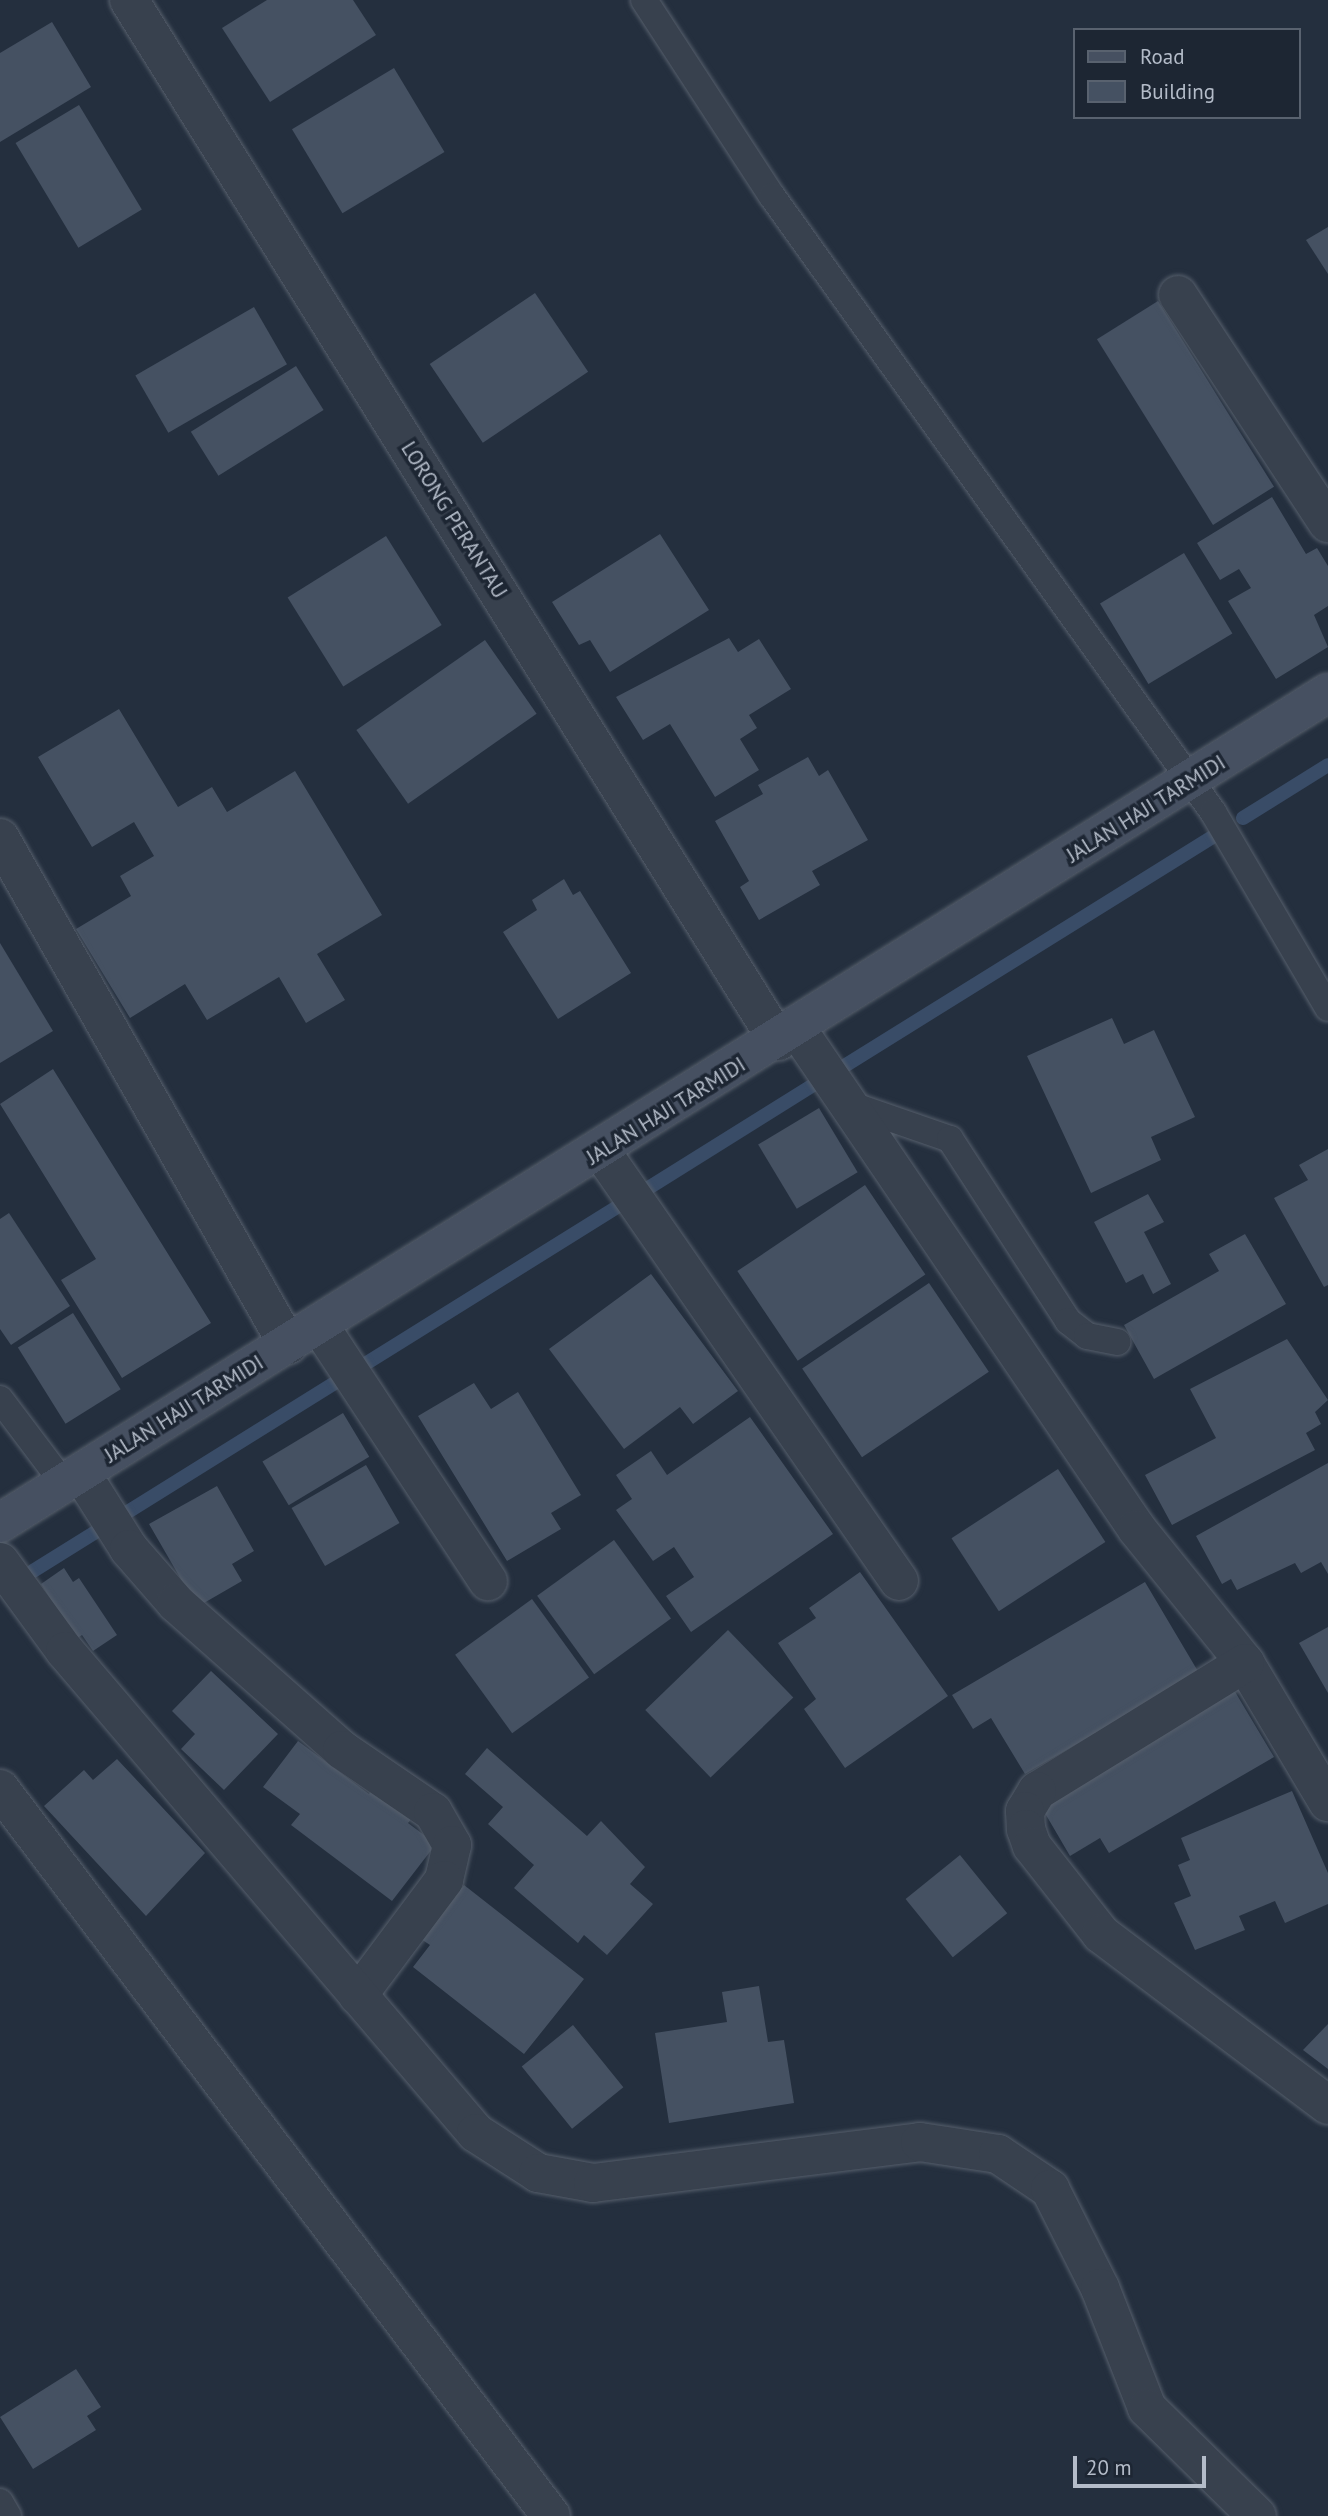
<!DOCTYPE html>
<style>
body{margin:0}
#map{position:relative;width:1328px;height:2516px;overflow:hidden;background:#242f3e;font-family:"PT Sans",sans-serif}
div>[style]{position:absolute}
.stream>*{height:14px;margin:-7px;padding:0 7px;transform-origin:7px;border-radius:7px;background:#394c67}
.building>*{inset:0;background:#455162;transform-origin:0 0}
.roads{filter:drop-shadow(0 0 2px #565f6c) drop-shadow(0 0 2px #565f6c)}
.lane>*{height:26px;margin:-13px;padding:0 13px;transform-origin:13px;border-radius:13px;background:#38414e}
.street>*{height:38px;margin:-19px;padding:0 19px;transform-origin:19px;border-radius:19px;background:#38414e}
.secondary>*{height:38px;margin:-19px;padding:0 19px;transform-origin:19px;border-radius:19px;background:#465061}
span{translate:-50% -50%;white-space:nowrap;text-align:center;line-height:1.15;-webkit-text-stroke:7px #1d2633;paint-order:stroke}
.street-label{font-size:21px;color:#b4bcc9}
.legend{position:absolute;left:1073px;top:28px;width:228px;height:91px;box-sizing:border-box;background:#1d2633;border:2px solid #59626f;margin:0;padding:9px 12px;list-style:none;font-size:21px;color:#b4bcc9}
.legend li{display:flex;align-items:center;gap:14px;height:35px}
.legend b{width:35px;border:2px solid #59626f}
.scale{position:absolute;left:1073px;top:2456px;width:133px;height:32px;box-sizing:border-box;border:4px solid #b4bcc9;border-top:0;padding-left:9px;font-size:21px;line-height:24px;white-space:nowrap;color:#b4bcc9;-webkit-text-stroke:5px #1d2633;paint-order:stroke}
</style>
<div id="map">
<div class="stream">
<i style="left:1243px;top:818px;width:100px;rotate:-31.9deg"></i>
<i style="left:846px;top:1065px;width:433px;rotate:-31.9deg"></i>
<i style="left:642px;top:1192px;width:204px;rotate:-32deg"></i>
<i style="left:33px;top:1571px;width:688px;rotate:-31.93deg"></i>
</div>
<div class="building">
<i style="clip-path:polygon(267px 0,353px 0,376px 35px,270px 102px,222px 28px)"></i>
<i style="clip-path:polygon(52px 22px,91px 87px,0 142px,0 53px)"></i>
<i style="left:394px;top:68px;width:98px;height:119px;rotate:59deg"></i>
<i style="left:79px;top:105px;width:122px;height:74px;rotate:59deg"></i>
<i style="clip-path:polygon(1328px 227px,1328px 274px,1306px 240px)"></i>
<i style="left:535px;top:293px;width:95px;height:127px;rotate:56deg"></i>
<i style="left:1158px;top:301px;width:219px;height:72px;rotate:58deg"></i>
<i style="left:254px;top:307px;width:66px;height:137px;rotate:60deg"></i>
<i style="left:296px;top:366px;width:52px;height:124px;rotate:58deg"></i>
<i style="clip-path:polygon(1272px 497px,1306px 554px,1317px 548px,1328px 566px,1328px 606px,1314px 615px,1328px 647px,1276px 679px,1228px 601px,1251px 588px,1239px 569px,1220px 580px,1197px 543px)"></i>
<i style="clip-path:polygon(660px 534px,709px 610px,610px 672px,590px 640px,579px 645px,552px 602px)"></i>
<i style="left:386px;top:536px;width:105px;height:116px;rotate:58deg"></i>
<i style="left:1184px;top:553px;width:94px;height:98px;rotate:59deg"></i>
<i style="clip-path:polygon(729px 638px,738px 652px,759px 639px,791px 689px,749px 715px,757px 728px,740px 739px,759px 770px,715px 797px,670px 724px,643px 740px,616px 697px)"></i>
<i style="left:485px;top:640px;width:90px;height:157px;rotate:55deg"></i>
<i style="clip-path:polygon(119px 709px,178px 807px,212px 787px,227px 812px,295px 771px,382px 915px,317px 954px,345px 1000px,306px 1023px,279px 977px,207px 1020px,185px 984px,130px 1018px,76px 929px,131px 896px,120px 876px,154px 856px,134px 822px,92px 847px,38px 757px)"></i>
<i style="clip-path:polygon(808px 757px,819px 776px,828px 770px,868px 840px,812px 871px,820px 885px,759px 920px,740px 887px,749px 881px,715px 821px,763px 794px,758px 785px)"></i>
<i style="clip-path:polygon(564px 879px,573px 895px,580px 891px,631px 973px,558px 1019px,503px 932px,537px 910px,532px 900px)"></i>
<i style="clip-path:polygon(0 943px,53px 1031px,0 1063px)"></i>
<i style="clip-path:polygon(1112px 1018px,1124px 1044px,1154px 1030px,1195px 1117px,1151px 1137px,1161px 1160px,1091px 1193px,1027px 1056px)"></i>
<i style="clip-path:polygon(53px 1069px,211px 1323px,122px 1378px,61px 1280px,96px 1259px,0 1104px)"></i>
<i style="left:819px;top:1108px;width:75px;height:71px;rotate:59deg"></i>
<i style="clip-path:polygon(1328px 1149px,1328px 1285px,1324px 1287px,1274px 1198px,1308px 1180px,1299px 1165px)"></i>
<i style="left:865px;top:1185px;width:108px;height:154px;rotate:56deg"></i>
<i style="clip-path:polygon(1148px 1194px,1164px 1222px,1144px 1232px,1171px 1284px,1153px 1294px,1143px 1274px,1126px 1283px,1094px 1222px)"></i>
<i style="clip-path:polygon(9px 1213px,70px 1306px,11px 1345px,0 1329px,0 1219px)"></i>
<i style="clip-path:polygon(1245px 1234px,1286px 1304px,1154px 1379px,1124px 1325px,1219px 1271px,1209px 1254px)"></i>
<i style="clip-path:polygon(651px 1274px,738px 1391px,693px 1424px,680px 1407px,624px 1449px,549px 1349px)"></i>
<i style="left:929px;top:1283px;width:107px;height:153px;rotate:56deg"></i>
<i style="left:73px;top:1313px;width:90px;height:65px;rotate:58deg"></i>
<i style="clip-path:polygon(1287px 1339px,1328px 1400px,1315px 1412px,1321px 1424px,1306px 1433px,1315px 1450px,1172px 1525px,1145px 1475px,1216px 1438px,1190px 1389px)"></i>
<i style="clip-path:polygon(474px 1383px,491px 1409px,518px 1392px,581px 1495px,551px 1513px,561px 1529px,507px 1561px,418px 1416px)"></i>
<i style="left:343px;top:1413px;width:51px;height:94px;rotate:59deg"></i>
<i style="clip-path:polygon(750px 1417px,833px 1534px,691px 1632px,666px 1596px,694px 1577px,674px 1547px,653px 1561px,616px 1510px,632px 1499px,616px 1475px,651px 1451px,667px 1475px)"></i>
<i style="clip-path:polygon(1328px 1463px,1328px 1574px,1321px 1562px,1301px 1573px,1295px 1563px,1237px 1590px,1231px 1579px,1222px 1584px,1196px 1536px)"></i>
<i style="left:366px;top:1465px;width:67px;height:86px;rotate:60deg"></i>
<i style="left:1058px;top:1469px;width:87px;height:127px;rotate:57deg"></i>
<i style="clip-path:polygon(217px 1486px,254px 1551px,232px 1564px,242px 1581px,197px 1607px,149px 1524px)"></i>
<i style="left:614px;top:1540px;width:97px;height:95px;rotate:54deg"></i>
<i style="clip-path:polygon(64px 1568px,73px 1582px,79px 1578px,117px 1635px,93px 1651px,82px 1635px,76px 1639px,41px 1584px)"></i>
<i style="clip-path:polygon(860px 1572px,948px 1696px,845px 1768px,804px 1709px,816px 1699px,778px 1643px,816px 1618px,809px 1608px)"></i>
<i style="clip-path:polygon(1145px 1582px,1199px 1673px,1025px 1774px,991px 1718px,973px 1729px,952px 1695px)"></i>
<i style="left:532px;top:1599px;width:97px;height:95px;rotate:54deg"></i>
<i style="clip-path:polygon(1328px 1627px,1328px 1693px,1299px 1643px)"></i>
<i style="left:728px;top:1630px;width:94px;height:115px;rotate:46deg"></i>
<i style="clip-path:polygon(211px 1671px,278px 1734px,224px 1790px,181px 1749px,195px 1734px,172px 1711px)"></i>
<i style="clip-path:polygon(1234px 1690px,1274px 1757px,1109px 1853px,1100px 1838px,1070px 1856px,1039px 1803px)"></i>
<i style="clip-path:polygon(298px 1741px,369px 1794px,378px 1780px,418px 1810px,408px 1823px,436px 1844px,392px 1901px,291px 1825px,300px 1814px,263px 1787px)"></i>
<i style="clip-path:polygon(487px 1748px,587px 1836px,601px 1821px,645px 1867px,630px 1884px,653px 1904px,607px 1955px,584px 1935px,578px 1943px,514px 1888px,534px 1865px,488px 1824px,503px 1807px,465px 1774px)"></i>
<i style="clip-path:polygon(117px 1759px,205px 1853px,146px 1916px,44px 1806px,84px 1770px,93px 1780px)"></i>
<i style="clip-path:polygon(1292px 1791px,1328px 1873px,1328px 1904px,1285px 1923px,1275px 1901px,1239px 1916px,1245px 1930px,1195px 1950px,1174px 1903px,1191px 1896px,1178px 1865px,1190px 1860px,1181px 1838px)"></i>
<i style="left:960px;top:1855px;width:75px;height:70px;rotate:51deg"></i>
<i style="clip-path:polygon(464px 1885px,584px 1979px,524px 2054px,413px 1967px,430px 1945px,421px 1939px)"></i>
<i style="clip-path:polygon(759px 1986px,768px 2042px,784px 2040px,794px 2103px,669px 2123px,655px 2033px,727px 2022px,722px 1992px)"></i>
<i style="clip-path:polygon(1328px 2024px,1328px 2069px,1303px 2050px)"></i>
<i style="left:573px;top:2025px;width:80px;height:66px;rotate:51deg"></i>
<i style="clip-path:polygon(76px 2369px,101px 2407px,87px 2416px,96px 2430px,33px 2469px,0 2417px)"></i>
</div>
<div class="roads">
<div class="lane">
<i style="left:644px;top:0;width:234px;rotate:56.9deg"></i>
<i style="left:772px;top:196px;width:758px;rotate:54.4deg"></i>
<i style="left:1213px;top:812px;width:227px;rotate:59.6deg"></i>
<i style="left:846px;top:1103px;width:110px;rotate:19.1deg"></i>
<i style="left:950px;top:1139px;width:217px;rotate:57deg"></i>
<i style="left:1068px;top:1321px;width:24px;rotate:38deg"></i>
<i style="left:1087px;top:1336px;width:31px;rotate:11deg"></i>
<i style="left:0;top:1399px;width:106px;rotate:53deg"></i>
<i style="left:0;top:2502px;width:16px;rotate:60deg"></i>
</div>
<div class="street">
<i style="left:129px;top:0;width:1227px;rotate:58.06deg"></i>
<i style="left:1178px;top:295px;width:273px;rotate:56.7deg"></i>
<i style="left:0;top:838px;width:583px;rotate:60.4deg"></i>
<i style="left:795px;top:1026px;width:608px;rotate:55.79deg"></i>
<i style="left:1137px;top:1529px;width:172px;rotate:51.1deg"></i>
<i style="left:1245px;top:1663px;width:162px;rotate:59.2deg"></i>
<i style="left:601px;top:1151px;width:523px;rotate:55.28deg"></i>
<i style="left:319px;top:1325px;width:307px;rotate:56.6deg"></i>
<i style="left:81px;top:1473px;width:90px;rotate:57.7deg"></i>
<i style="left:129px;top:1549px;width:72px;rotate:49deg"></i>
<i style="left:176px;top:1603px;width:222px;rotate:41.5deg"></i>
<i style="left:342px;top:1750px;width:110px;rotate:34.3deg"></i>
<i style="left:433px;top:1812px;width:38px;rotate:60deg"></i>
<i style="left:452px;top:1845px;width:36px;rotate:103deg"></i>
<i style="left:444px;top:1880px;width:144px;rotate:126.8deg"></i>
<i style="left:0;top:1562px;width:110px;rotate:53.9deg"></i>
<i style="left:65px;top:1651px;width:633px;rotate:49.55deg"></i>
<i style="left:476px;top:2133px;width:74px;rotate:32.8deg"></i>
<i style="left:538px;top:2173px;width:56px;rotate:10.3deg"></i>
<i style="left:593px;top:2183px;width:330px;rotate:-7.1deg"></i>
<i style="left:920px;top:2142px;width:79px;rotate:8.7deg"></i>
<i style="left:998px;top:2154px;width:63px;rotate:33.9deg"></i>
<i style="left:1050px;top:2189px;width:111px;rotate:63.2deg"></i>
<i style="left:1100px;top:2288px;width:129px;rotate:68.6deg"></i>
<i style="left:1147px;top:2408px;width:154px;rotate:44.5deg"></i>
<i style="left:1245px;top:1663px;width:244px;rotate:148.4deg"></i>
<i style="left:1037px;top:1791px;width:23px;rotate:121deg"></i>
<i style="left:1025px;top:1811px;width:18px;rotate:87deg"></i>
<i style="left:1026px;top:1829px;width:18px;rotate:71deg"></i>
<i style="left:1032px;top:1846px;width:112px;rotate:51.9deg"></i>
<i style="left:1101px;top:1934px;width:284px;rotate:37deg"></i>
<i style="left:0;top:1789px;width:912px;rotate:52.84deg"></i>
</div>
<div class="secondary">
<i style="left:0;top:1523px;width:1566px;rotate:-32.01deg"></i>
</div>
</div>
<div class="street-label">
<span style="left:454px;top:520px;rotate:58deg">LORONG PERANTAU</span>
<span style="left:1146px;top:809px;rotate:-32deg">JALAN HAJI TARMIDI</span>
<span style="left:666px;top:1111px;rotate:-32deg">JALAN HAJI TARMIDI</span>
<span style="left:184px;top:1409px;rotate:-32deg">JALAN HAJI TARMIDI</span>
</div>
<ul class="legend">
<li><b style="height:9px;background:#465061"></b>Road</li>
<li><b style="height:19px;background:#455162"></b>Building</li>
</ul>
<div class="scale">20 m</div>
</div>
